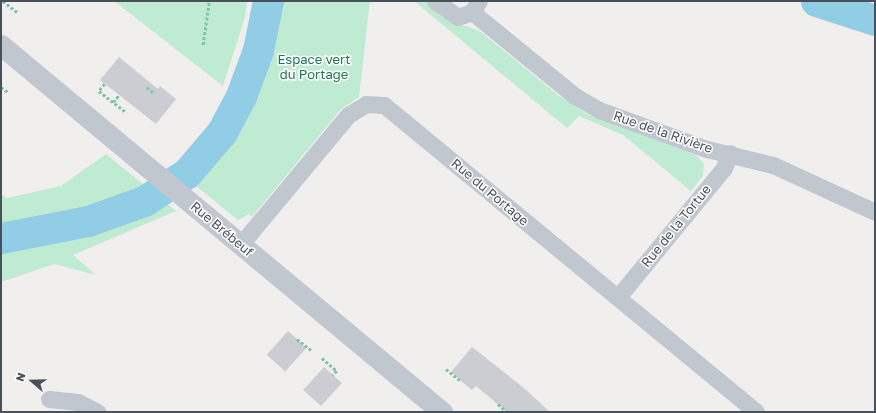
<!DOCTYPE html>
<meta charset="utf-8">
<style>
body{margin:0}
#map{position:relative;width:876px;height:413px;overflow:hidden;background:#f1eeee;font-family:"Golos Text",sans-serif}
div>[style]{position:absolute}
.green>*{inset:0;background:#c0ebd3}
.river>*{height:31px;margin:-15.5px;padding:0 15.5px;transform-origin:15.5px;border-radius:15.5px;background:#91cde4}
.building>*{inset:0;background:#cccdd2;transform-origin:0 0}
.path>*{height:2.5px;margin-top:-1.25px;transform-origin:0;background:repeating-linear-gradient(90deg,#7bc6a6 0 3px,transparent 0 5px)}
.minor>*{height:17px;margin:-8.5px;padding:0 8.5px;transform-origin:8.5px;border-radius:8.5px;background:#c0c7cf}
.tertiary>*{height:21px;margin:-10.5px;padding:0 10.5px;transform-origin:10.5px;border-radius:10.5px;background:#c0c7cf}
span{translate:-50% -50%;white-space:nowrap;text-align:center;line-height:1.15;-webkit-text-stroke:3px #fff;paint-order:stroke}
.park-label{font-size:13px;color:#1f7550}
.street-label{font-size:13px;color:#48505a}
.frame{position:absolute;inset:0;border:2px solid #48505a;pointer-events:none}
.north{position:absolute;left:12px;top:361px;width:40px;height:40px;-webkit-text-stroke:3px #fff;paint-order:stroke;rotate:290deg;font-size:11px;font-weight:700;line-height:16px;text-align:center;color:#48505a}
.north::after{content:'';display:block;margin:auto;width:14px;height:18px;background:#48505a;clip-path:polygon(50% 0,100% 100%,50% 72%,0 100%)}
</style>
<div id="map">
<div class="green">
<i style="clip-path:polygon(114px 1px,247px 1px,245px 17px,223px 86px)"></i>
<i style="clip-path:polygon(281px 1px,370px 1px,359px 97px,341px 109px,252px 217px,249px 214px,238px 220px,196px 186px,236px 134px,252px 101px)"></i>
<i style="clip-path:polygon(414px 1px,425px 1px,454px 25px,467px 26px,481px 32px,558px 95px,589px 115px,696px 155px,704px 164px,703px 176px,691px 191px,623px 135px,579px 116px,567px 128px)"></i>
<i style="clip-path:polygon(106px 154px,176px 211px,73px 255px,96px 275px,54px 264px,1px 282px,1px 194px,7px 198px,61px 186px)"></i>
</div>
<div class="river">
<i style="left:816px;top:1px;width:62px;rotate:17.9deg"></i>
<i style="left:1px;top:238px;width:89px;rotate:-11.1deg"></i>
<i style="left:88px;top:221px;width:59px;rotate:-19.7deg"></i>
<i style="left:144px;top:201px;width:51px;rotate:-33.1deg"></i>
<i style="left:187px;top:173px;width:54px;rotate:-49.5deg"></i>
<i style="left:222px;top:132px;width:41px;rotate:-62.2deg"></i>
<i style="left:241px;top:96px;width:49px;rotate:-69.7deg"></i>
<i style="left:258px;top:50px;width:50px;rotate:-78.5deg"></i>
</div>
<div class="building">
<i style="clip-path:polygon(119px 57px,158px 89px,160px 86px,176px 99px,156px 124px,100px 80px)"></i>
<i style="left:288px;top:331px;width:25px;height:32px;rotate:42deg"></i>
<i style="clip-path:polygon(472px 347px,525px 389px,550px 412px,507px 412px,476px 386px,472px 390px,461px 381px,451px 372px)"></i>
<i style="left:324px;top:367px;width:24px;height:31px;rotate:42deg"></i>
</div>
<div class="path">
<i style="left:3px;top:1px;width:18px;rotate:38deg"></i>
<i style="left:203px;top:45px;width:44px;rotate:-82.2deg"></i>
<i style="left:105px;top:84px;width:9px;rotate:131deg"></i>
<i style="left:99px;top:91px;width:34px;rotate:38deg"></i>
<i style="left:1px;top:87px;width:9px;rotate:36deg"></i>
<i style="left:147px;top:87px;width:9px;rotate:41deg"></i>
<i style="left:113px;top:102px;width:9px;rotate:-49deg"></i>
<i style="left:297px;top:339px;width:18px;rotate:38deg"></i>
<i style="left:322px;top:358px;width:20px;rotate:41deg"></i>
<i style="left:337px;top:371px;width:6px;rotate:135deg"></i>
<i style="left:446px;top:369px;width:19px;rotate:39deg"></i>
<i style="left:498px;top:404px;width:12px;rotate:42deg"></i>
</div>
<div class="minor">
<i style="left:435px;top:1px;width:28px;rotate:35deg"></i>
<i style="left:458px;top:17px;width:15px;rotate:-20deg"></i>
<i style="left:472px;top:12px;width:13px;rotate:-58deg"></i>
<i style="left:472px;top:12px;width:133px;rotate:39.2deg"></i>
<i style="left:575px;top:96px;width:28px;rotate:30deg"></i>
<i style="left:599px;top:110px;width:115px;rotate:19.9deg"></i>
<i style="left:707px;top:149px;width:68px;rotate:13.6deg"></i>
<i style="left:773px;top:165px;width:112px;rotate:24.7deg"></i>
<i style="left:241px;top:244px;width:168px;rotate:-50.3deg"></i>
<i style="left:348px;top:115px;width:21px;rotate:-31deg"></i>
<i style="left:366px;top:104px;width:18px;rotate:3deg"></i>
<i style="left:384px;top:105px;width:482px;rotate:39.5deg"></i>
<i style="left:618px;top:297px;width:167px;rotate:-50.6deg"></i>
<i style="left:724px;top:168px;width:16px;rotate:-68deg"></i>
<i style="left:49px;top:399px;width:29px;rotate:6deg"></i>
<i style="left:78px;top:402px;width:22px;rotate:27deg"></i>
</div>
<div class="tertiary">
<i style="left:1px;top:45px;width:574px;rotate:39.77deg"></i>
</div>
<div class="park-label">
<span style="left:314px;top:67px">Espace vert<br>du Portage</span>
</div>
<div class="street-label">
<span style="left:663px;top:132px;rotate:19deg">Rue de la Rivière</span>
<span style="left:490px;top:192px;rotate:40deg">Rue du Portage</span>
<span style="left:676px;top:226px;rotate:-51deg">Rue de la Tortue</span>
<span style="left:222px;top:229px;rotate:40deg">Rue Brébeuf</span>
</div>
<div class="frame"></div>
<div class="north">N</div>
</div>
